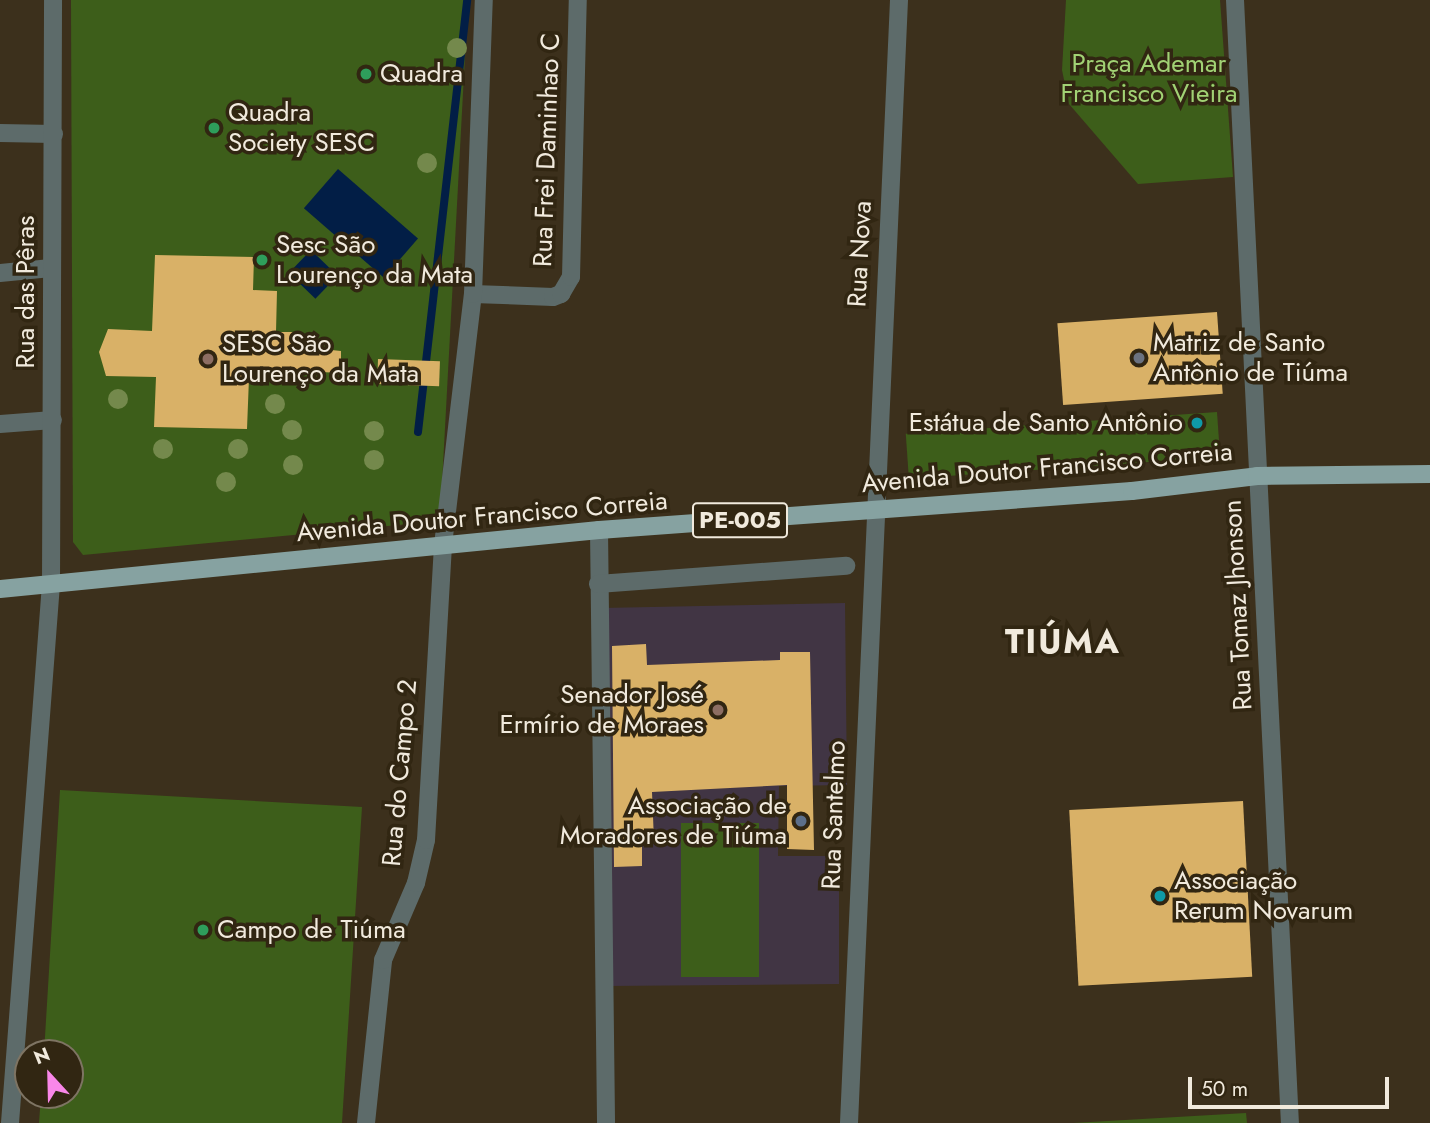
<!DOCTYPE html>
<meta charset="utf-8">
<style>
body{margin:0}
#map{position:relative;width:1430px;height:1123px;overflow:hidden;background:#3c301c;font-family:Jost,sans-serif}
div>[style]{position:absolute}
.education>*{inset:0;background:#413544}
.green>*{inset:0;background:#3d5e1a;transform-origin:0 0}
.water>*{inset:0;background:#021e46;transform-origin:0 0}
.stream>*{height:8px;margin:-4px;padding:0 4px;transform-origin:4px;border-radius:4px;background:#021e46}
.building>*{inset:0;background:#d9b167;transform-origin:0 0}
.street>*{height:18px;margin:-9px;padding:0 9px;transform-origin:9px;border-radius:9px;background:#5d6b6a}
.primary>*{height:18px;margin:-9px;padding:0 9px;transform-origin:9px;border-radius:9px;background:#86a2a1}
.trees>*{width:20px;height:20px;margin:-10px;border-radius:50%;background:#74894c}
.dots>*{width:19px;height:19px;translate:-50% -50%;box-sizing:border-box;border:4px solid #312612;border-radius:50%}
span{translate:-50% -50%;white-space:nowrap;text-align:center;line-height:1.15;-webkit-text-stroke:7px #312612;paint-order:stroke}
.shield-label span{padding:2px 5px;background:#312612;border:2px solid;border-radius:5px;-webkit-text-stroke-width:0}
.shield-label{font-size:24px;color:#f1eadd;font-weight:700}
.park-label{font-size:26px;color:#a1d274}
.poi-label{font-size:26px;color:#f1eadd}
.left{translate:0 -50%;text-align:left}
.right{translate:-100% -50%;text-align:right}
.street-label{font-size:26px;color:#f1eadd}
.district-label{font-size:33px;color:#f1eadd;font-weight:700;letter-spacing:2px}
.north{position:absolute;left:14px;top:1039px;width:70px;height:70px;box-sizing:border-box;background:#312612;border:2px solid #7e7463;border-radius:50%;rotate:338deg;font-size:19px;font-weight:700;line-height:28px;text-align:center;color:#f1eadd}
.north::after{content:'';display:block;margin:auto;width:24px;height:32px;background:#f987e9;clip-path:polygon(50% 0,100% 100%,50% 72%,0 100%)}
.scale{position:absolute;left:1188px;top:1077px;width:201px;height:32px;box-sizing:border-box;border:4px solid #f1eadd;border-top:0;padding-left:9px;font-size:21px;line-height:24px;white-space:nowrap;color:#f1eadd;-webkit-text-stroke:5px #312612;paint-order:stroke}
</style>
<div id="map">
<div class="education">
<i style="clip-path:polygon(845px 603px,847px 785px,779px 786px,778px 856px,839px 856px,839px 984px,605px 986px,602px 608px)"></i>
</div>
<div class="green">
<i style="clip-path:polygon(71px 0,468px 0,440px 521px,83px 555px,73px 542px)"></i>
<i style="clip-path:polygon(1066px 0,1220px 0,1233px 177px,1138px 184px,1069px 104px,1062px 70px)"></i>
<i style="left:1217px;top:412px;width:45px;height:312px;rotate:86deg"></i>
<i style="clip-path:polygon(60px 790px,362px 807px,342px 1123px,39px 1123px,41px 1095px,70px 1095px,70px 1053px,44px 1053px)"></i>
<i style="left:759px;top:823px;width:154px;height:78px;rotate:90deg"></i>
<i style="clip-path:polygon(1246px 1113px,1247px 1123px,1073px 1123px)"></i>
</div>
<div class="water">
<i style="left:338px;top:169px;width:106px;height:52px;rotate:41deg"></i>
<i style="left:311px;top:250px;width:37px;height:32px;rotate:44deg"></i>
</div>
<div class="stream">
<i style="left:418px;top:432px;width:435px;rotate:-83.5deg"></i>
</div>
<div class="building">
<i style="clip-path:polygon(155px 255px,254px 257px,253px 290px,277px 291px,276px 332px,300px 332px,303px 347px,341px 351px,341px 373px,300px 371px,298px 379px,249px 378px,247px 429px,154px 427px,156px 377px,106px 376px,99px 352px,108px 329px,152px 331px)"></i>
<i style="left:1217px;top:312px;width:82px;height:160px;rotate:86deg"></i>
<i style="left:378px;top:359px;width:62px;height:25px;rotate:2deg"></i>
<i style="clip-path:polygon(646px 644px,647px 665px,780px 660px,780px 652px,810px 652px,814px 850px,787px 849px,787px 785px,652px 792px,654px 841px,642px 842px,642px 866px,614px 867px,612px 646px)"></i>
<i style="left:1243px;top:801px;width:176px;height:174px;rotate:87deg"></i>
</div>
<div class="street">
<i style="left:1235px;top:0;width:1124px;rotate:87.2deg"></i>
<i style="left:0;top:133px;width:54px;rotate:1.1deg"></i>
<i style="left:0;top:273px;width:51px;rotate:-5.6deg"></i>
<i style="left:473px;top:294px;width:80px;rotate:2.1deg"></i>
<i style="left:553px;top:297px;width:9px;rotate:-21deg"></i>
<i style="left:561px;top:294px;width:20px;rotate:-60deg"></i>
<i style="left:571px;top:277px;width:277px;rotate:-88.6deg"></i>
<i style="left:0;top:424px;width:53px;rotate:-4.3deg"></i>
<i style="left:599px;top:530px;width:593px;rotate:89.32deg"></i>
<i style="left:598px;top:584px;width:249px;rotate:-4.2deg"></i>
<i style="left:10px;top:1123px;width:541px;rotate:-85.65deg"></i>
<i style="left:51px;top:584px;width:584px;rotate:-89.8deg"></i>
<i style="left:366px;top:1123px;width:164px;rotate:-84deg"></i>
<i style="left:383px;top:960px;width:84px;rotate:-66.8deg"></i>
<i style="left:416px;top:883px;width:44px;rotate:-76.9deg"></i>
<i style="left:426px;top:840px;width:295px;rotate:-86.7deg"></i>
<i style="left:443px;top:545px;width:253px;rotate:-83.2deg"></i>
<i style="left:473px;top:294px;width:294px;rotate:-87.9deg"></i>
<i style="left:849px;top:1123px;width:1124px;rotate:-87.45deg"></i>
</div>
<div class="primary">
<i style="left:0;top:589px;width:602px;rotate:-5.63deg"></i>
<i style="left:599px;top:530px;width:534px;rotate:-4.18deg"></i>
<i style="left:1132px;top:491px;width:126px;rotate:-6.8deg"></i>
<i style="left:1257px;top:476px;width:173px;rotate:-0.7deg"></i>
</div>
<div class="trees">
<i style="left:457px;top:48px"></i>
<i style="left:427px;top:163px"></i>
<i style="left:118px;top:399px"></i>
<i style="left:275px;top:404px"></i>
<i style="left:292px;top:430px"></i>
<i style="left:374px;top:431px"></i>
<i style="left:163px;top:449px"></i>
<i style="left:238px;top:449px"></i>
<i style="left:374px;top:460px"></i>
<i style="left:293px;top:465px"></i>
<i style="left:226px;top:482px"></i>
</div>
<div class="dots">
<i style="left:366px;top:74px;background:#2e9e5b"></i>
<i style="left:214px;top:128px;background:#2e9e5b"></i>
<i style="left:262px;top:260px;background:#2e9e5b"></i>
<i style="left:1139px;top:358px;background:#6b7280"></i>
<i style="left:208px;top:359px;background:#8d6e63"></i>
<i style="left:1197px;top:423px;background:#0f9aa8"></i>
<i style="left:718px;top:710px;background:#8d6e63"></i>
<i style="left:801px;top:821px;background:#5c6f8a"></i>
<i style="left:1160px;top:896px;background:#0f9aa8"></i>
<i style="left:203px;top:930px;background:#2e9e5b"></i>
</div>
<div class="shield-label">
<span style="left:740px;top:520px">PE-005</span>
</div>
<div class="park-label">
<span style="left:1149px;top:79px">Praça Ademar<br>Francisco Vieira</span>
</div>
<div class="poi-label">
<span class="left" style="left:380px;top:74px">Quadra</span>
<span class="left" style="left:228px;top:128px">Quadra<br>Society SESC</span>
<span class="left" style="left:276px;top:260px">Sesc São<br>Lourenço da Mata</span>
<span class="left" style="left:1153px;top:358px">Matriz de Santo<br>Antônio de Tiúma</span>
<span class="left" style="left:222px;top:359px">SESC São<br>Lourenço da Mata</span>
<span class="right" style="left:1183px;top:423px">Estátua de Santo Antônio</span>
<span class="right" style="left:704px;top:710px">Senador José<br>Ermírio de Moraes</span>
<span class="right" style="left:787px;top:821px">Associação de<br>Moradores de Tiúma</span>
<span class="left" style="left:1174px;top:896px">Associação<br>Rerum Novarum</span>
<span class="left" style="left:217px;top:930px">Campo de Tiúma</span>
</div>
<div class="street-label">
<span style="left:547px;top:150px;rotate:-88deg">Rua Frei Daminhao C</span>
<span style="left:860px;top:254px;rotate:-87deg">Rua Nova</span>
<span style="left:26px;top:292px;rotate:-90deg">Rua das Pêras</span>
<span style="left:1047px;top:468px;rotate:-5deg">Avenida Doutor Francisco Correia</span>
<span style="left:482px;top:517px;rotate:-5deg">Avenida Doutor Francisco Correia</span>
<span style="left:1238px;top:605px;rotate:-93deg">Rua Tomaz Jhonson</span>
<span style="left:400px;top:773px;rotate:-85deg">Rua do Campo 2</span>
<span style="left:834px;top:815px;rotate:-88deg">Rua Santelmo</span>
</div>
<div class="district-label">
<span style="left:1063px;top:642px">TIÚMA</span>
</div>
<div class="north">N</div>
<div class="scale">50 m</div>
</div>
